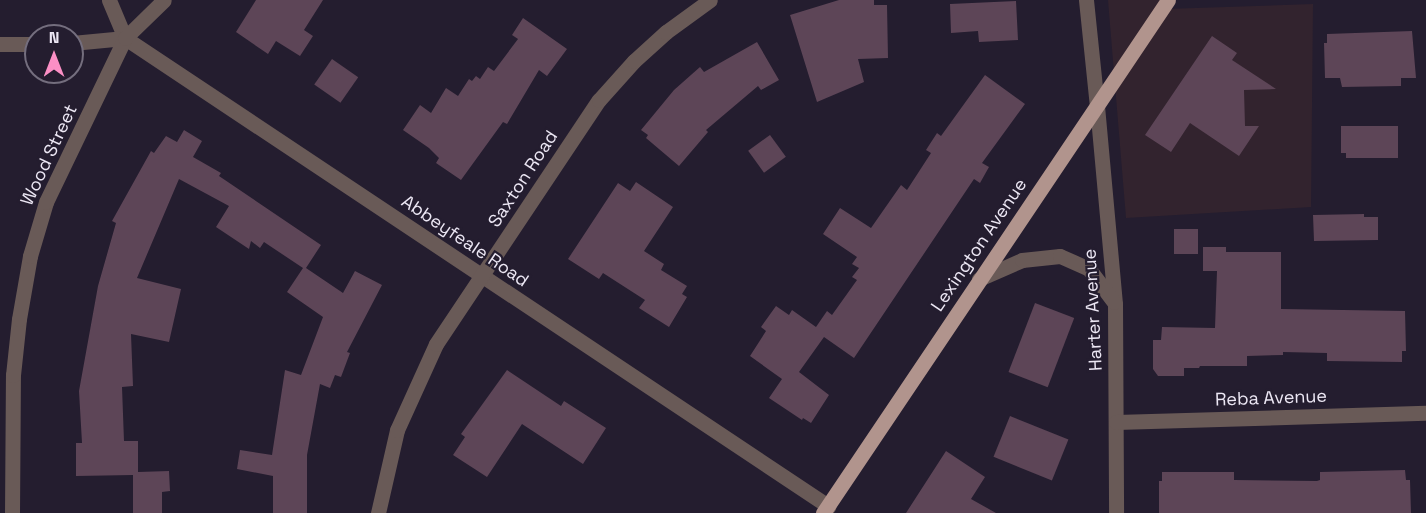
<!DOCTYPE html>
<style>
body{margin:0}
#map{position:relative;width:1426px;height:513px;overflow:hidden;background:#241d2f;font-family:"Space Grotesk",sans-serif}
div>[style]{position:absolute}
.commercial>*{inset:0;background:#32232e}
.building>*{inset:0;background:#5d4557;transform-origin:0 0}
.minor>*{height:15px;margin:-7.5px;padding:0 7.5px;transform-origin:7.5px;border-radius:7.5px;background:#695a57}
.tertiary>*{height:15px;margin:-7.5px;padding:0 7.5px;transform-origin:7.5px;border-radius:7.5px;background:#695a57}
.primary>*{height:15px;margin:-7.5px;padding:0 7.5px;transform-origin:7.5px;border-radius:7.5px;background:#b1948d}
span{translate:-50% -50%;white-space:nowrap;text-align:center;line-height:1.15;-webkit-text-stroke:4.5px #241d2f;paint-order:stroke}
.street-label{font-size:18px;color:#ece7f4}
.north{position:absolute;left:24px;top:24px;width:60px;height:60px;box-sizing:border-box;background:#241d2f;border:2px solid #746e7e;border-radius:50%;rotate:0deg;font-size:16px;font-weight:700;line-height:24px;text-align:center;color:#ece7f4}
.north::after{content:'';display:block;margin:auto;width:21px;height:27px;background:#fb8fc5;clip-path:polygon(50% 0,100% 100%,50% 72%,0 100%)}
</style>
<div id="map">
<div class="commercial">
<i style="clip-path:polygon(1108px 0,1171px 0,1166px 9px,1313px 4px,1311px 207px,1126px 218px)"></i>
</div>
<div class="building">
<i style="clip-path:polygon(256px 0,323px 0,304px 30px,313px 36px,300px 56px,276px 41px,268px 54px,236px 32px)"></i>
<i style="clip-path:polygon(839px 0,874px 0,874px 5px,887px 5px,888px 58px,858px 59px,864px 82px,817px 102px,790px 15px)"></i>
<i style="clip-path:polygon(1016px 1px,1018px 40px,979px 42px,978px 31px,951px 33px,950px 4px)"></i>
<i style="clip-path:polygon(523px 18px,567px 49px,547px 76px,539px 70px,507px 124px,503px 122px,461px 180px,436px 163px,439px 158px,429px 148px,403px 130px,420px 105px,431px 113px,446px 88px,458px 96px,469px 79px,472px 81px,476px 76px,480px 79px,488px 67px,494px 71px,518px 39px,512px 35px)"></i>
<i style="clip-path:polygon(1412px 31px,1416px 78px,1401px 78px,1401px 86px,1342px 87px,1340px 78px,1325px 78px,1324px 43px,1327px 43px,1327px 34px)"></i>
<i style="clip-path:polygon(1212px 36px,1237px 53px,1232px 60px,1276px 89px,1244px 90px,1245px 126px,1259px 126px,1239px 156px,1190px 123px,1171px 152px,1145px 135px)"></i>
<i style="clip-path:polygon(757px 42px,779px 80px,761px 90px,758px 86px,706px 130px,708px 132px,679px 166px,646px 138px,648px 135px,641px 130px,674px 90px,700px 67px,704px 72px)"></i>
<i style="left:332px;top:59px;width:32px;height:31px;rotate:35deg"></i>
<i style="clip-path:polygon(985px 75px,1025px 104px,982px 163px,989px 167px,980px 183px,974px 179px,854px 358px,824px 337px,799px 372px,829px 395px,811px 423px,803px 418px,802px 420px,769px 398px,782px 379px,750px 356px,766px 331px,761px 327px,776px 306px,789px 315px,792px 310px,816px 327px,827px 311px,832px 315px,857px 280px,852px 277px,859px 268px,852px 264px,857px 257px,823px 234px,840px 208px,871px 228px,901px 185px,907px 190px,931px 153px,926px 150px,937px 133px,941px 136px)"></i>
<i style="clip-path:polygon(1341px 126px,1398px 126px,1398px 158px,1346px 158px,1346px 153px,1341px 153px)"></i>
<i style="clip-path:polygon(184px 130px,202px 141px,193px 157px,221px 173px,219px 176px,321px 245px,306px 268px,343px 293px,355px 271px,382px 285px,347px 352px,350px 353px,341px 377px,335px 375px,330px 388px,320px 384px,307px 455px,307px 513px,273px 513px,273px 476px,237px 469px,240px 450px,272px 455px,285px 370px,301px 375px,323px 317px,287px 292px,303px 268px,264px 242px,260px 248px,251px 241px,249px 249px,216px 227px,229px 206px,179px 179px,137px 278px,181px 289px,169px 342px,131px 334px,133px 386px,122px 387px,124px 441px,138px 441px,138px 472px,169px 471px,170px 491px,162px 492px,162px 513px,133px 513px,133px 475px,76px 476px,76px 443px,82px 443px,79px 391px,98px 286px,116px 223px,112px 221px,151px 151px,154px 153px,166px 136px,177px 142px)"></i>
<i style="left:770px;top:135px;width:27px;height:27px;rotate:54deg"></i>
<i style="clip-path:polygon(636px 182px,673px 207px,644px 251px,664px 264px,661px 270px,687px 286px,682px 294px,687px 297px,669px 327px,639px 308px,645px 300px,603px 273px,599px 279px,568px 259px,618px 183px,630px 191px)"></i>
<i style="clip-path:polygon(1364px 214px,1364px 217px,1378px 217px,1378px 240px,1314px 241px,1313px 215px)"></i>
<i style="left:1174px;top:229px;width:24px;height:25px"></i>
<i style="clip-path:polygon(1203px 247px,1226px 247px,1226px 252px,1281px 252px,1281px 309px,1405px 311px,1406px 351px,1402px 351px,1402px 362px,1327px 361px,1327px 353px,1283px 352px,1283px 355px,1247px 356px,1247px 366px,1200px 366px,1199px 368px,1184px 368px,1184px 376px,1158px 376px,1153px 369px,1153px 340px,1161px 340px,1162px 327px,1215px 328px,1217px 271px,1203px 271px)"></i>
<i style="left:1035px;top:303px;width:42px;height:74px;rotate:21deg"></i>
<i style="clip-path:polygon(507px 370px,561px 406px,564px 401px,606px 428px,583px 464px,522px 424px,487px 477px,453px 455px,465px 437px,461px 434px)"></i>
<i style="left:1010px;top:416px;width:63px;height:44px;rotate:22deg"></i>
<i style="clip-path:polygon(946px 451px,985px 477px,971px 499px,996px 513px,906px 513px)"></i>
<i style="clip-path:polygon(1405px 470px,1406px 480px,1410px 480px,1411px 513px,1159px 513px,1159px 481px,1162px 481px,1162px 472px,1234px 472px,1234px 480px,1317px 481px,1320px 480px,1320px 472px)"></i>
</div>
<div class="minor">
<i style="left:109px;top:0;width:41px;rotate:67.2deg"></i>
<i style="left:72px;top:43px;width:53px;rotate:-5.4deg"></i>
<i style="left:125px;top:38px;width:845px;rotate:33.65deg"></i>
<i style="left:0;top:44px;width:36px"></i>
<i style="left:1097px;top:106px;width:199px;rotate:84.8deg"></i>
<i style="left:1115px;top:304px;width:209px;rotate:89.7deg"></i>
<i style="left:979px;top:279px;width:47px;rotate:-23.8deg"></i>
<i style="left:1022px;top:260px;width:38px;rotate:-6deg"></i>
<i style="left:1060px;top:256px;width:32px;rotate:24deg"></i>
<i style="left:1089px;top:269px;width:41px;rotate:52.9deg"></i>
<i style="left:1116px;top:422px;width:310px;rotate:-1.7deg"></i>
<i style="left:12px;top:513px;width:138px;rotate:-89.6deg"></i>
<i style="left:13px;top:375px;width:56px;rotate:-83.9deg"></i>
<i style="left:19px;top:319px;width:64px;rotate:-80.1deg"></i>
<i style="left:30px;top:256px;width:56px;rotate:-73.5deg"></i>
<i style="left:46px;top:202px;width:182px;rotate:-64.3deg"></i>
<i style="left:125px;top:38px;width:54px;rotate:-44.3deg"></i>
<i style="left:378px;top:513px;width:85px;rotate:-77.1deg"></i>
<i style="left:397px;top:430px;width:94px;rotate:-65.6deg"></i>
<i style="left:436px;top:344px;width:293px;rotate:-56.3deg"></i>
<i style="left:599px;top:100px;width:52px;rotate:-48.1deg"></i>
<i style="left:634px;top:61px;width:43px;rotate:-42.2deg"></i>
<i style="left:666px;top:32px;width:54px;rotate:-36deg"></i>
</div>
<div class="tertiary">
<i style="left:1086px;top:0;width:107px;rotate:84.1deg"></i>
</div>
<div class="primary">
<i style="left:823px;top:513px;width:618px;rotate:-56.08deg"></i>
</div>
<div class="street-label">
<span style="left:49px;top:155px;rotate:-65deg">Wood Street</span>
<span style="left:523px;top:179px;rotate:-57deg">Saxton Road</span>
<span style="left:465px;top:241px;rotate:34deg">Abbeyfeale Road</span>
<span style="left:979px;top:245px;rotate:-56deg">Lexington Avenue</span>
<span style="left:1093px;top:310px;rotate:-93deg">Harter Avenue</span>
<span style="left:1271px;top:398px;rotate:-2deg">Reba Avenue</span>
</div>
<div class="north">N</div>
</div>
